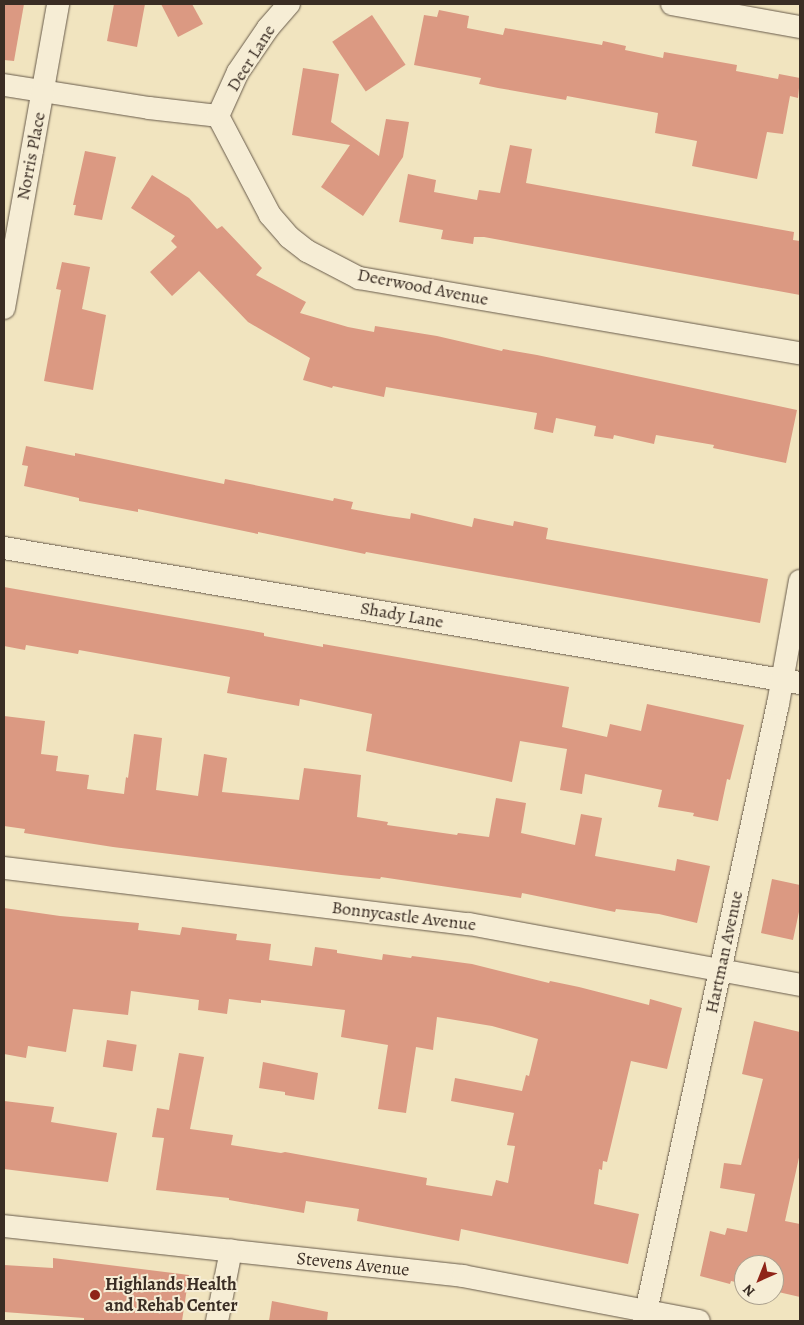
<!DOCTYPE html>
<style>
body{margin:0}
#map{position:relative;width:804px;height:1325px;overflow:hidden;background:#f1e4bf;font-family:Alegreya,serif}
div>[style]{position:absolute}
.building>*{inset:0;background:#db9982;transform-origin:0 0}
.roads{filter:drop-shadow(0 0 1px #685b4b) drop-shadow(0 0 1px #685b4b)}
.minor>*{height:22px;margin:-11px;padding:0 11px;transform-origin:11px;border-radius:11px;background:#f6edd5}
.dots>*{width:14px;height:14px;translate:-50% -50%;box-sizing:border-box;border:2px solid #f6edd5;border-radius:50%}
span{translate:-50% -50%;white-space:nowrap;text-align:center;line-height:1.15;-webkit-text-stroke:4px #f6edd5;paint-order:stroke}
.street-label{font-size:18px;color:#3a2d24}
.poi-label{font-size:18px;color:#3a2d24;font-weight:700}
.left{translate:0 -50%;text-align:left}
.frame{position:absolute;inset:0;border:5px solid #3a2d24;pointer-events:none}
.north{position:absolute;left:734px;top:1255px;width:50px;height:50px;box-sizing:border-box;background:#f6edd5;border:1px solid #aba08e;border-radius:50%;rotate:224deg;font-size:14px;font-weight:700;line-height:20px;text-align:center;color:#3a2d24}
.north::after{content:'';display:block;margin:auto;width:18px;height:22px;background:#8f2418;clip-path:polygon(50% 0,100% 100%,50% 72%,0 100%)}
</style>
<div id="map">
<div class="building">
<i style="clip-path:polygon(4px 4px,24px 4px,14px 61px,4px 60px)"></i>
<i style="clip-path:polygon(114px 4px,145px 4px,137px 47px,107px 41px)"></i>
<i style="clip-path:polygon(161px 4px,192px 4px,203px 24px,178px 37px)"></i>
<i style="clip-path:polygon(439px 10px,469px 16px,467px 28px,503px 35px,505px 28px,602px 45px,603px 41px,626px 46px,625px 50px,663px 58px,664px 52px,737px 65px,736px 71px,778px 79px,779px 74px,800px 78px,798px 98px,790px 96px,783px 134px,767px 132px,757px 179px,692px 166px,697px 141px,655px 133px,658px 113px,567px 96px,566px 100px,498px 88px,479px 84px,481px 78px,414px 65px,424px 15px,437px 17px)"></i>
<i style="left:372px;top:15px;width:60px;height:48px;rotate:56deg"></i>
<i style="clip-path:polygon(303px 68px,339px 74px,331px 122px,379px 156px,386px 119px,409px 122px,403px 157px,363px 216px,321px 187px,350px 145px,292px 135px)"></i>
<i style="clip-path:polygon(510px 145px,532px 149px,526px 183px,794px 232px,793px 240px,800px 241px,800px 295px,484px 237px,474px 237px,473px 244px,441px 239px,443px 230px,399px 222px,408px 174px,436px 180px,434px 192px,477px 200px,479px 190px,500px 193px)"></i>
<i style="clip-path:polygon(85px 151px,116px 157px,102px 220px,74px 215px,76px 205px,73px 205px)"></i>
<i style="clip-path:polygon(152px 175px,189px 198px,217px 229px,222px 226px,262px 268px,256px 275px,306px 302px,300px 313px,348px 327px,374px 332px,375px 326px,437px 336px,502px 351px,503px 349px,537px 355px,797px 410px,786px 463px,713px 448px,714px 445px,656px 435px,654px 444px,614px 435px,613px 439px,594px 436px,596px 426px,556px 418px,553px 433px,534px 429px,537px 413px,386px 387px,384px 397px,333px 386px,332px 388px,303px 380px,310px 358px,248px 322px,199px 271px,172px 296px,150px 272px,177px 247px,171px 241px,175px 236px,131px 208px)"></i>
<i style="clip-path:polygon(62px 262px,90px 267px,82px 309px,106px 315px,93px 390px,44px 381px,61px 290px,56px 289px)"></i>
<i style="clip-path:polygon(26px 446px,75px 456px,75px 453px,224px 484px,225px 479px,333px 501px,334px 498px,353px 502px,351px 509px,389px 516px,410px 519px,411px 513px,472px 527px,474px 518px,513px 526px,514px 521px,548px 528px,546px 539px,768px 579px,760px 623px,366px 552px,365px 554px,258px 532px,258px 534px,138px 509px,138px 512px,79px 501px,79px 498px,24px 486px,28px 466px,22px 465px)"></i>
<i style="clip-path:polygon(4px 587px,220px 625px,264px 633px,264px 636px,323px 647px,323px 644px,569px 687px,562px 727px,607px 737px,610px 724px,641px 731px,647px 704px,744px 725px,730px 780px,727px 779px,718px 821px,693px 816px,694px 813px,658px 807px,662px 790px,585px 774px,582px 794px,560px 790px,567px 749px,520px 741px,512px 782px,366px 751px,372px 714px,300px 699px,299px 706px,227px 693px,230px 677px,79px 650px,78px 654px,26px 645px,25px 650px,4px 646px)"></i>
<i style="clip-path:polygon(4px 716px,45px 721px,41px 754px,58px 756px,56px 771px,89px 775px,87px 789px,124px 794px,126px 777px,128px 778px,134px 734px,162px 738px,156px 790px,198px 796px,204px 754px,227px 758px,222px 792px,299px 800px,304px 768px,361px 775px,357px 817px,388px 822px,387px 825px,457px 835px,458px 833px,489px 837px,496px 798px,526px 803px,521px 833px,575px 845px,581px 814px,602px 818px,595px 856px,675px 871px,677px 859px,710px 866px,697px 923px,659px 914px,616px 909px,615px 912px,522px 893px,521px 898px,381px 877px,380px 879px,341px 875px,113px 847px,24px 833px,25px 829px,4px 826px)"></i>
<i style="clip-path:polygon(772px 879px,800px 885px,800px 907px,793px 940px,761px 933px)"></i>
<i style="clip-path:polygon(4px 908px,60px 916px,139px 923px,138px 930px,180px 935px,182px 927px,237px 934px,236px 940px,271px 944px,269px 960px,312px 966px,315px 947px,337px 950px,337px 953px,382px 960px,383px 954px,411px 958px,412px 956px,472px 964px,549px 983px,550px 981px,579px 987px,649px 1005px,650px 999px,682px 1008px,667px 1069px,631px 1061px,607px 1162px,603px 1161px,602px 1170px,599px 1169px,594px 1204px,639px 1214px,628px 1264px,461px 1229px,459px 1241px,357px 1221px,359px 1209px,306px 1201px,304px 1213px,229px 1200px,229px 1198px,156px 1190px,164px 1138px,152px 1137px,157px 1108px,169px 1110px,179px 1053px,204px 1057px,190px 1129px,233px 1135px,231px 1145px,281px 1153px,285px 1152px,427px 1178px,426px 1185px,492px 1196px,496px 1180px,508px 1183px,515px 1146px,507px 1145px,514px 1113px,451px 1101px,455px 1078px,522px 1091px,526px 1075px,529px 1076px,538px 1039px,492px 1026px,437px 1017px,433px 1050px,416px 1047px,406px 1113px,378px 1109px,388px 1045px,341px 1037px,345px 1010px,261px 1000px,261px 1003px,229px 999px,227px 1014px,198px 1010px,199px 1000px,131px 991px,128px 1015px,73px 1009px,66px 1052px,28px 1046px,26px 1058px,4px 1054px)"></i>
<i style="clip-path:polygon(754px 1021px,800px 1032px,800px 1153px,785px 1221px,800px 1224px,800px 1297px,774px 1291px,774px 1265px,744px 1265px,744px 1284px,731px 1281px,730px 1284px,700px 1276px,710px 1231px,725px 1235px,727px 1228px,747px 1232px,755px 1194px,720px 1188px,724px 1163px,741px 1165px,763px 1079px,742px 1074px)"></i>
<i style="left:107px;top:1040px;width:30px;height:27px;rotate:9deg"></i>
<i style="clip-path:polygon(263px 1062px,318px 1073px,314px 1100px,285px 1095px,285px 1092px,259px 1088px)"></i>
<i style="clip-path:polygon(4px 1101px,54px 1107px,51px 1122px,117px 1133px,108px 1182px,4px 1169px)"></i>
<i style="clip-path:polygon(53px 1258px,189px 1275px,182px 1321px,84px 1321px,84px 1318px,4px 1312px,4px 1265px,53px 1268px)"></i>
<i style="clip-path:polygon(272px 1301px,328px 1312px,327px 1321px,269px 1321px)"></i>
</div>
<div class="roads">
<div class="minor">
<i style="left:672px;top:4px;width:130px;rotate:10.2deg"></i>
<i style="left:4px;top:85px;width:147px;rotate:9deg"></i>
<i style="left:149px;top:108px;width:69px;rotate:6.6deg"></i>
<i style="left:218px;top:116px;width:112px;rotate:62.3deg"></i>
<i style="left:270px;top:215px;width:29px;rotate:49deg"></i>
<i style="left:289px;top:237px;width:23px;rotate:38deg"></i>
<i style="left:307px;top:251px;width:59px;rotate:27.4deg"></i>
<i style="left:359px;top:278px;width:447px;rotate:9.7deg"></i>
<i style="left:218px;top:116px;width:48px;rotate:-65.6deg"></i>
<i style="left:238px;top:72px;width:53px;rotate:-55.7deg"></i>
<i style="left:268px;top:28px;width:32px;rotate:-49deg"></i>
<i style="left:4px;top:308px;width:309px;rotate:-79.9deg"></i>
<i style="left:4px;top:548px;width:807px;rotate:9.63deg"></i>
<i style="left:4px;top:868px;width:468px;rotate:6.9deg"></i>
<i style="left:469px;top:924px;width:337px;rotate:10.4deg"></i>
<i style="left:4px;top:1226px;width:462px;rotate:6.2deg"></i>
<i style="left:463px;top:1276px;width:240px;rotate:10.8deg"></i>
<i style="left:217px;top:1321px;width:72px;rotate:-78.8deg"></i>
<i style="left:644px;top:1321px;width:631px;rotate:-77.75deg"></i>
<i style="left:778px;top:704px;width:125px;rotate:-79.9deg"></i>
</div>
</div>
<div class="dots">
<i style="left:95px;top:1295px;background:#8f2418"></i>
</div>
<div class="street-label">
<span style="left:251px;top:58px;rotate:-58deg">Deer Lane</span>
<span style="left:31px;top:156px;rotate:-79deg">Norris Place</span>
<span style="left:423px;top:287px;rotate:11deg">Deerwood Avenue</span>
<span style="left:402px;top:615px;rotate:10deg">Shady Lane</span>
<span style="left:404px;top:916px;rotate:7deg">Bonnycastle Avenue</span>
<span style="left:724px;top:952px;rotate:-78deg">Hartman Avenue</span>
<span style="left:353px;top:1264px;rotate:6deg">Stevens Avenue</span>
</div>
<div class="poi-label">
<span class="left" style="left:105px;top:1295px">Highlands Health<br>and Rehab Center</span>
</div>
<div class="frame"></div>
<div class="north">N</div>
</div>
